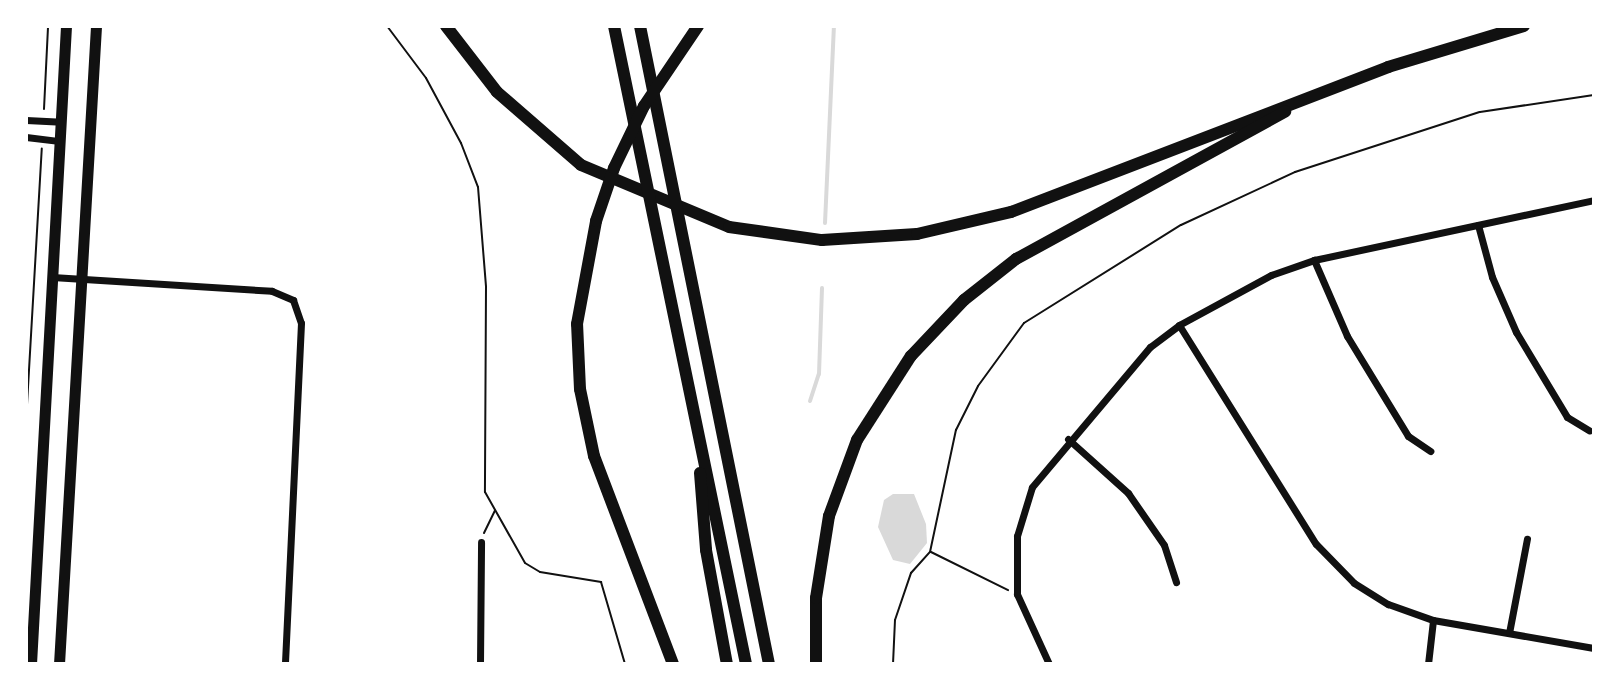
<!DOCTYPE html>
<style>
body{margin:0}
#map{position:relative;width:1620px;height:690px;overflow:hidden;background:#fff;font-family:Raleway,sans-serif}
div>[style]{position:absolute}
.water>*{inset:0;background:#d9d9d9}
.stream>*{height:4px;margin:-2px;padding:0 2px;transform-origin:2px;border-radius:2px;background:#d9d9d9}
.path>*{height:2px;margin:-1px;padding:0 1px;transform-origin:1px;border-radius:1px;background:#111}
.minor>*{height:7px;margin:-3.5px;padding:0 3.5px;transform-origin:3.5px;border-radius:3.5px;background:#111}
.primary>*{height:11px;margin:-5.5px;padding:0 5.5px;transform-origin:5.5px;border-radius:5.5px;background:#111}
.motorway>*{height:12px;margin:-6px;padding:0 6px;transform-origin:6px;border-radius:6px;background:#111}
span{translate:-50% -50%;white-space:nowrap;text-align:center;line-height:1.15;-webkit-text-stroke:6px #fff;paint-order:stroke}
.frame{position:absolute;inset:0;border:28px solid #fff;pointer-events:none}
</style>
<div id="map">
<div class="water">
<i style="clip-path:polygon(893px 494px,914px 494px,926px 524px,927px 543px,910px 564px,893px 560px,878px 527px,884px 500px)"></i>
</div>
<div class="stream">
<i style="left:825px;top:223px;width:197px;rotate:-87.4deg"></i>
<i style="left:810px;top:401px;width:28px;rotate:-72deg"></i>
<i style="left:819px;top:374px;width:86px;rotate:-88deg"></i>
</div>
<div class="path">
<i style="left:387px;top:26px;width:65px;rotate:53.1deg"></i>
<i style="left:426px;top:78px;width:74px;rotate:61.7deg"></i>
<i style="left:461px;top:143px;width:47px;rotate:68.9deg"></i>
<i style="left:478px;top:187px;width:100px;rotate:85.4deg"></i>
<i style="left:486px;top:287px;width:205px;rotate:90.3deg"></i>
<i style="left:485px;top:492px;width:81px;rotate:60.6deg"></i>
<i style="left:525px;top:563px;width:17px;rotate:31deg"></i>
<i style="left:540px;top:572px;width:62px;rotate:9.3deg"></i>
<i style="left:601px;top:582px;width:85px;rotate:73.7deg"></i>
<i style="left:44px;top:109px;width:83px;rotate:-87.2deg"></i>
<i style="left:26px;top:422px;width:274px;rotate:-86.7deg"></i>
<i style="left:484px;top:533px;width:25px;rotate:-64deg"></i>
<i style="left:931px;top:552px;width:86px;rotate:26.3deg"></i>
<i style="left:893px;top:664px;width:44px;rotate:-87.4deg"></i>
<i style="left:895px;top:620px;width:50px;rotate:-71.2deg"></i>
<i style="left:911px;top:573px;width:28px;rotate:-48deg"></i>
<i style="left:930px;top:552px;width:125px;rotate:-78deg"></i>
<i style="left:956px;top:430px;width:49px;rotate:-63.4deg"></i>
<i style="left:978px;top:386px;width:78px;rotate:-53.9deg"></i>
<i style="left:1024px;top:323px;width:185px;rotate:-32deg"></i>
<i style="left:1181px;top:225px;width:126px;rotate:-24.9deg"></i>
<i style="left:1295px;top:172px;width:194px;rotate:-18deg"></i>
<i style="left:1480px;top:112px;width:115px;rotate:-8.5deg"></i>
</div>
<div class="minor">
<i style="left:26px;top:120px;width:35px;rotate:3deg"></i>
<i style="left:26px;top:137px;width:34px;rotate:7deg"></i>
<i style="left:1478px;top:225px;width:54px;rotate:74.9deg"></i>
<i style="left:1492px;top:277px;width:60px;rotate:66.4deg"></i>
<i style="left:1516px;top:332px;width:99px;rotate:59deg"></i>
<i style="left:1567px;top:417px;width:26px;rotate:31deg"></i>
<i style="left:1314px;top:260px;width:83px;rotate:66.5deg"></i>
<i style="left:1347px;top:336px;width:117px;rotate:58.6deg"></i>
<i style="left:1408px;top:436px;width:27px;rotate:34deg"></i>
<i style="left:52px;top:277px;width:220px;rotate:3.6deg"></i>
<i style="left:272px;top:291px;width:23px;rotate:23deg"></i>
<i style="left:293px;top:300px;width:24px;rotate:71deg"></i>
<i style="left:301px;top:323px;width:341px;rotate:92.7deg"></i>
<i style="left:1179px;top:325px;width:258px;rotate:58deg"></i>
<i style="left:1316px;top:544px;width:54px;rotate:45.7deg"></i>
<i style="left:1354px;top:583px;width:40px;rotate:32deg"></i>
<i style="left:1388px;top:604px;width:48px;rotate:19.6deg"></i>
<i style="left:1433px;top:620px;width:163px;rotate:9.9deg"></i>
<i style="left:1068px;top:439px;width:81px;rotate:42deg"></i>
<i style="left:1128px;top:493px;width:63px;rotate:55.3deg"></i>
<i style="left:1164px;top:545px;width:39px;rotate:72deg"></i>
<i style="left:1509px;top:633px;width:96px;rotate:-79.2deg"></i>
<i style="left:480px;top:664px;width:122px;rotate:-89.5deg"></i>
<i style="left:1049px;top:664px;width:77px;rotate:-114.6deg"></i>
<i style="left:1017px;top:594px;width:58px;rotate:-90deg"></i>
<i style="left:1017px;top:536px;width:51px;rotate:-73deg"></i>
<i style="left:1032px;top:487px;width:183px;rotate:-49.9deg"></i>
<i style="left:1150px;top:347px;width:36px;rotate:-37deg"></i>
<i style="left:1179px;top:325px;width:105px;rotate:-28.5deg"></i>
<i style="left:1271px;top:275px;width:46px;rotate:-19.2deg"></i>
<i style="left:1314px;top:260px;width:286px;rotate:-12.1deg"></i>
<i style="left:1428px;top:664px;width:44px;rotate:-83.5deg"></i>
</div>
<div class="primary">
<i style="left:31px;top:664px;width:639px;rotate:-86.86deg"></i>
<i style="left:59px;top:664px;width:639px;rotate:-86.68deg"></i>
</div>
<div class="motorway">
<i style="left:446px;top:26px;width:83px;rotate:52.3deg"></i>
<i style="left:497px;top:92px;width:111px;rotate:41deg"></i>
<i style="left:581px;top:165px;width:160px;rotate:22.7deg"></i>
<i style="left:729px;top:227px;width:94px;rotate:8deg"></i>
<i style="left:822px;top:240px;width:95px;rotate:-3.6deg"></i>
<i style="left:917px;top:234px;width:97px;rotate:-13.2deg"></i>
<i style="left:1011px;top:212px;width:404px;rotate:-21deg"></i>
<i style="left:1388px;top:67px;width:142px;rotate:-16.8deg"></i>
<i style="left:614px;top:26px;width:652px;rotate:78.31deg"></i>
<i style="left:640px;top:26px;width:651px;rotate:78.57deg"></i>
<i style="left:700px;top:473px;width:77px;rotate:85.5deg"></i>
<i style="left:706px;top:550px;width:116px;rotate:79.6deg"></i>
<i style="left:673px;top:664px;width:222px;rotate:-110.8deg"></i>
<i style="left:594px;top:456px;width:68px;rotate:-101.8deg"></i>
<i style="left:580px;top:389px;width:65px;rotate:-92.6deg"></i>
<i style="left:577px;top:324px;width:105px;rotate:-79.5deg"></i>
<i style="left:596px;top:221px;width:56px;rotate:-71.2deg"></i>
<i style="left:614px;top:168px;width:69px;rotate:-64.2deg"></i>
<i style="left:644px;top:106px;width:97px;rotate:-56deg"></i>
<i style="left:816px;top:664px;width:66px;rotate:-90deg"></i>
<i style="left:816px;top:598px;width:83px;rotate:-81deg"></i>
<i style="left:829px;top:516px;width:81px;rotate:-69.8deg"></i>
<i style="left:857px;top:440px;width:100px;rotate:-57.3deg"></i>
<i style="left:911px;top:356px;width:77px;rotate:-46.6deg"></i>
<i style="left:964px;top:300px;width:66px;rotate:-38.3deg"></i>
<i style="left:1016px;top:259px;width:307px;rotate:-28.7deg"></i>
</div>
<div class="frame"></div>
</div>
